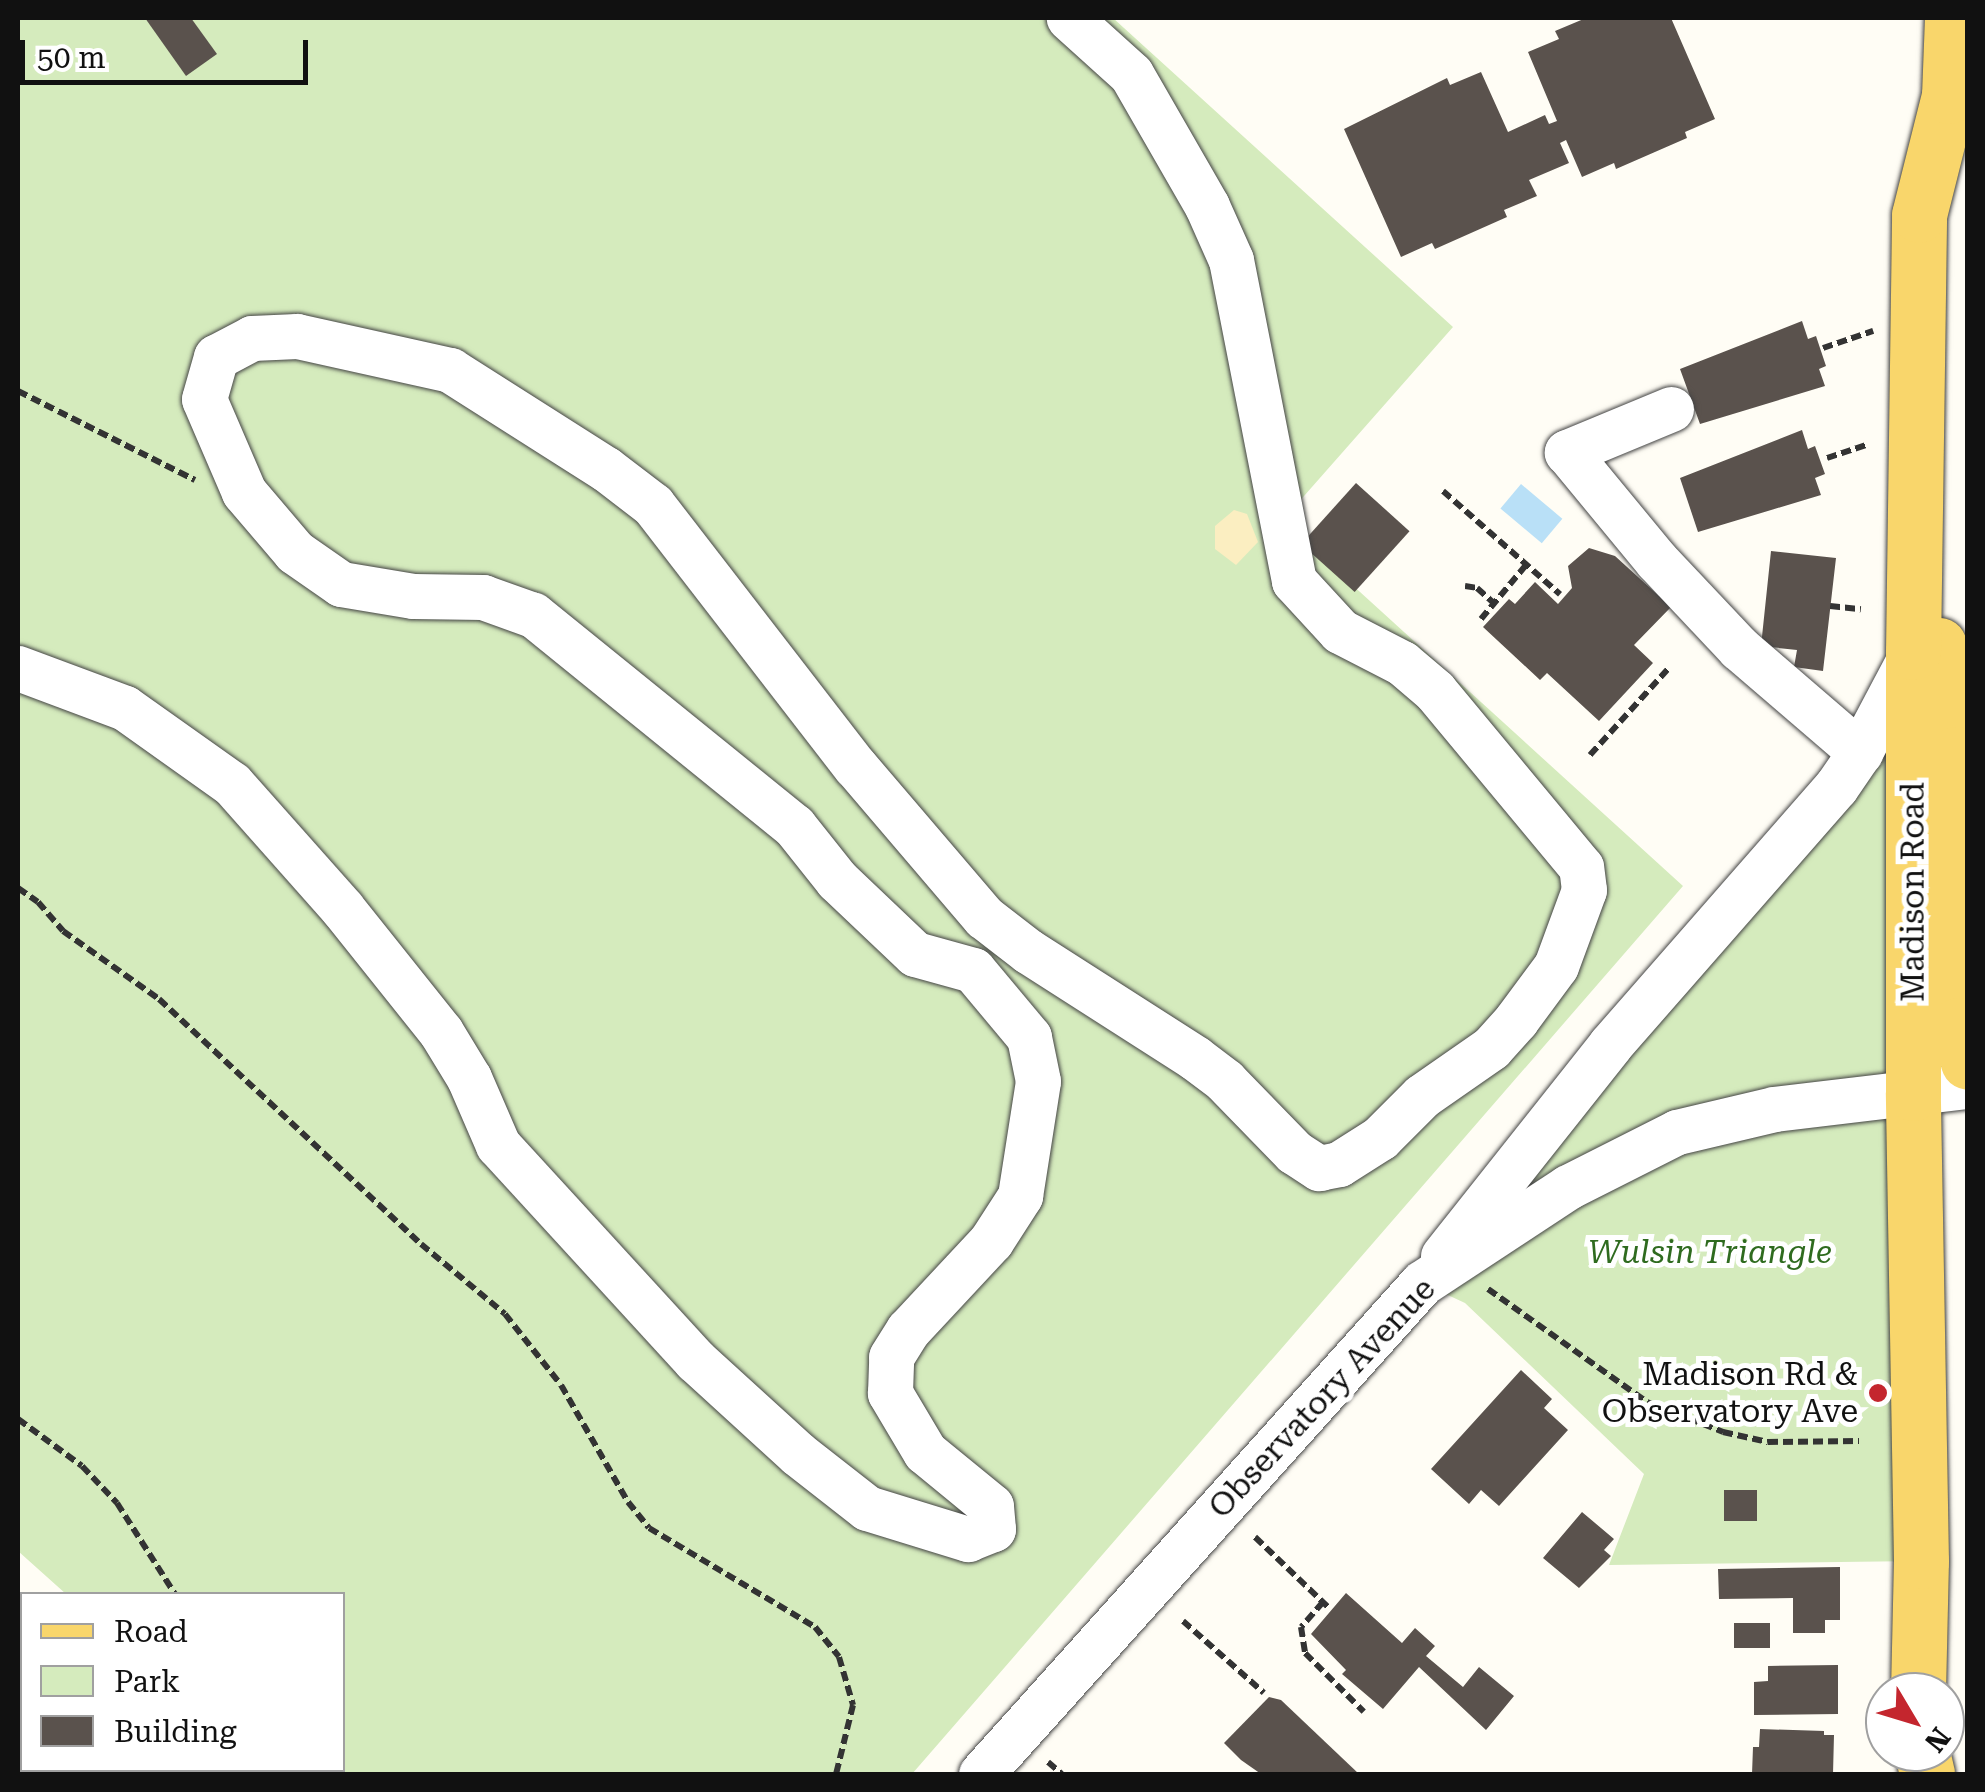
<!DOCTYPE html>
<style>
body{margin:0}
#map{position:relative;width:1985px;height:1792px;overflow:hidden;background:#fffdf5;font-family:"Roboto Serif",serif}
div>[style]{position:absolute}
.green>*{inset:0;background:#d5ebbd}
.sand>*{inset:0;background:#fbeec1}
.water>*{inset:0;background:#b9e0f7;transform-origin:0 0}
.building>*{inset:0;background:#5a524d;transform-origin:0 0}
.path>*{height:6px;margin-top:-3px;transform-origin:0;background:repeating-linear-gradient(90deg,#333 0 10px,transparent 0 15px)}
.roads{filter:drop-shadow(0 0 2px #444) drop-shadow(0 0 2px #444)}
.minor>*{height:45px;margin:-22.5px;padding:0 22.5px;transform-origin:22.5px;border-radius:22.5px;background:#fff}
.major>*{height:55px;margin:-27.5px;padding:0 27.5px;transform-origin:27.5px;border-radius:27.5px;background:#f9d66b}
.dots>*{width:28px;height:28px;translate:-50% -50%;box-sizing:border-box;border:5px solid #fff;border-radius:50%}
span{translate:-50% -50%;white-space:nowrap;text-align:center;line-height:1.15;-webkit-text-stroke:10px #fff;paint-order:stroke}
.street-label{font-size:32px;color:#111}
.park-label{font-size:32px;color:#2f6b1f;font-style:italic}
.poi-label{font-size:32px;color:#111}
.right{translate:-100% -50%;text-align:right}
.frame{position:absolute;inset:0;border:20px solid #111;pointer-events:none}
.legend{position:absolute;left:20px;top:1592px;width:325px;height:180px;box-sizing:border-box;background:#fff;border:2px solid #a0a0a0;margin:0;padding:12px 18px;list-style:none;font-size:30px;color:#111}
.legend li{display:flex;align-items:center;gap:20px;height:50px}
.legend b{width:50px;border:2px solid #a0a0a0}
.north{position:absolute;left:1865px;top:1672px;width:100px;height:100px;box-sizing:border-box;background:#fff;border:2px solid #a0a0a0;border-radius:50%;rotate:128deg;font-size:28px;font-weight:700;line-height:40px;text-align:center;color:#111}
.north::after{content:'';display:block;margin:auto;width:35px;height:45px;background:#c4262e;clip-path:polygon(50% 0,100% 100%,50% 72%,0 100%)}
.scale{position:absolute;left:20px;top:40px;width:288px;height:45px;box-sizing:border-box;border:5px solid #111;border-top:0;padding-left:12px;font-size:30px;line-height:35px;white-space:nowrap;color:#111;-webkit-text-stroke:8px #fff;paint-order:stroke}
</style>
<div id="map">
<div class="green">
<i style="clip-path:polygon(18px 18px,1113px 18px,1453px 327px,1282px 521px,1683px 886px,912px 1774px,267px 1774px,261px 1770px,342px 1770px,342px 1594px,66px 1594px,18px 1551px)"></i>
<i style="clip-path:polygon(1913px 652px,1921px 1561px,1609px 1565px,1644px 1474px,1465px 1303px,1422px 1283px)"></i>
</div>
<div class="sand">
<i style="clip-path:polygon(1234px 510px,1247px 514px,1258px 542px,1236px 565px,1215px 549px,1215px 526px)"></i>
</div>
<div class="water">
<i style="left:1521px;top:484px;width:54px;height:32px;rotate:40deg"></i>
</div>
<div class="building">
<i style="clip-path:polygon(145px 18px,191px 18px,217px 54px,186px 76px)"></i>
<i style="clip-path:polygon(1586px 18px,1671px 18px,1715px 119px,1685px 132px,1687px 138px,1616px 169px,1614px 163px,1582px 177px,1566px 140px,1560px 143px,1569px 163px,1529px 180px,1537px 196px,1504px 210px,1507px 217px,1435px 249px,1432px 243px,1401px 257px,1344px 129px,1447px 78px,1450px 85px,1481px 72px,1508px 132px,1545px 115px,1549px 124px,1557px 121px,1528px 52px,1559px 39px,1555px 31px)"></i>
<i style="clip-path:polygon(1802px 321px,1808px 339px,1816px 336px,1826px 366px,1819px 369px,1825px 386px,1700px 424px,1680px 369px)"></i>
<i style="clip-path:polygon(1802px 430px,1808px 449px,1815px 446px,1825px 474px,1815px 478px,1821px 495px,1698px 532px,1680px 478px)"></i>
<i style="left:1356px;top:483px;width:72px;height:82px;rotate:42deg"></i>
<i style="clip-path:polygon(1589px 548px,1615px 556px,1671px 607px,1634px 645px,1653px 663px,1599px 721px,1547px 673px,1540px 680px,1483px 627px,1509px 599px,1515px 604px,1535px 582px,1558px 604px,1572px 588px,1568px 566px)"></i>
<i style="clip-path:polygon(1771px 551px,1836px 558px,1823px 671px,1794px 667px,1797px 650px,1761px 646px)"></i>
<i style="clip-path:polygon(1521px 1370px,1552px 1399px,1544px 1408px,1568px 1430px,1499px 1506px,1481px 1490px,1469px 1504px,1431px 1469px)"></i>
<i style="left:1724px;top:1490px;width:33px;height:31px"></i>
<i style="clip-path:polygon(1582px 1512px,1614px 1539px,1604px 1550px,1611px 1556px,1579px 1588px,1543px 1558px)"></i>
<i style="clip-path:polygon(1840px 1567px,1840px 1620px,1825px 1620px,1825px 1633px,1793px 1633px,1793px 1598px,1719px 1599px,1718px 1569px)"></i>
<i style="clip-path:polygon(1346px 1593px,1402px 1643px,1415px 1628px,1435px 1646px,1426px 1656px,1463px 1687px,1479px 1667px,1514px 1696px,1486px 1730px,1419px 1667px,1383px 1709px,1342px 1674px,1346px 1670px,1311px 1634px)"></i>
<i style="left:1734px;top:1623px;width:36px;height:25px"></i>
<i style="clip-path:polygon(1838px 1665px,1838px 1714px,1754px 1715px,1754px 1682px,1768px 1681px,1768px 1666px)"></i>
<i style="clip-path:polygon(1269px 1697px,1281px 1700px,1359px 1774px,1261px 1774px,1241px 1760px,1224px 1743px)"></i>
<i style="clip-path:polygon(22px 1724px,22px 1770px,63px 1770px,58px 1774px,18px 1774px,18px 1729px)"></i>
<i style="clip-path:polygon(1760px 1729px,1824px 1731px,1824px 1735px,1834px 1735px,1833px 1774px,1752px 1774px,1753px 1747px,1759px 1747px)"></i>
<i style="clip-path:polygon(103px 1770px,133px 1770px,139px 1774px,99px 1774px)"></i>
<i style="clip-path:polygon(228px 1770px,254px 1770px,260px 1774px,224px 1774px)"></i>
</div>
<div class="path">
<i style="left:1823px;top:348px;width:53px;rotate:-18.8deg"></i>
<i style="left:18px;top:391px;width:198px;rotate:26.7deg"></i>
<i style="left:1827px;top:458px;width:44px;rotate:-18.4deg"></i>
<i style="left:1443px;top:491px;width:156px;rotate:41.4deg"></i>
<i style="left:1465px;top:586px;width:12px;rotate:9deg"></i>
<i style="left:1477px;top:588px;width:24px;rotate:42deg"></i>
<i style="left:1830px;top:606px;width:31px;rotate:6deg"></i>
<i style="left:1481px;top:619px;width:70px;rotate:-50.2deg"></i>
<i style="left:1590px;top:755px;width:116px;rotate:-47.8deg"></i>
<i style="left:18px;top:888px;width:24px;rotate:35deg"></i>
<i style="left:38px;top:902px;width:38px;rotate:49deg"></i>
<i style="left:63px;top:931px;width:118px;rotate:35.3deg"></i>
<i style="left:159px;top:999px;width:359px;rotate:43.1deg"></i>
<i style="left:421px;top:1244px;width:109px;rotate:39.8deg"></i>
<i style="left:505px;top:1314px;width:90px;rotate:51.7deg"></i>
<i style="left:561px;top:1385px;width:135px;rotate:60.2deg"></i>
<i style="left:628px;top:1502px;width:33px;rotate:51deg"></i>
<i style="left:649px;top:1528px;width:193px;rotate:30.8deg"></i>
<i style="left:815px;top:1627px;width:38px;rotate:51deg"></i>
<i style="left:839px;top:1657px;width:50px;rotate:73.7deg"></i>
<i style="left:853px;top:1705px;width:71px;rotate:103.8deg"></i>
<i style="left:1488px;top:1289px;width:195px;rotate:35.4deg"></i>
<i style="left:1647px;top:1402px;width:82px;rotate:21.5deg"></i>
<i style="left:1723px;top:1432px;width:46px;rotate:12.5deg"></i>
<i style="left:1768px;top:1442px;width:91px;rotate:-0.6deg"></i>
<i style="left:18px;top:1419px;width:79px;rotate:36.3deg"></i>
<i style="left:82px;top:1466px;width:51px;rotate:46.6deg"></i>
<i style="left:117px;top:1503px;width:108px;rotate:57.5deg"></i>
<i style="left:1255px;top:1537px;width:101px;rotate:43.8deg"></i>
<i style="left:1323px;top:1602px;width:33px;rotate:131deg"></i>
<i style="left:1301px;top:1627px;width:26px;rotate:81deg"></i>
<i style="left:1305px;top:1653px;width:83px;rotate:45deg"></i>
<i style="left:1183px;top:1621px;width:108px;rotate:41.6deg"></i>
<i style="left:1048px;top:1762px;width:18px;rotate:41deg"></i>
<i style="left:289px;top:1770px;width:6px;rotate:45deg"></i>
</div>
<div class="roads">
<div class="minor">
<i style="left:1671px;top:409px;width:113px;rotate:157.5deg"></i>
<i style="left:1567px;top:452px;width:141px;rotate:50.5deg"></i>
<i style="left:1657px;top:561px;width:120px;rotate:46.7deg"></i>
<i style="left:1739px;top:648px;width:160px;rotate:40.7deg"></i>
<i style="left:18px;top:668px;width:114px;rotate:20.5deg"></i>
<i style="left:125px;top:708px;width:131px;rotate:35.4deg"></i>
<i style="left:232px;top:784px;width:166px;rotate:48.4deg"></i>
<i style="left:342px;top:908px;width:159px;rotate:51.4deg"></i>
<i style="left:441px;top:1032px;width:54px;rotate:58.7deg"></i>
<i style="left:469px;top:1078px;width:73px;rotate:66.6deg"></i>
<i style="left:498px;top:1145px;width:292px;rotate:47.5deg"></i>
<i style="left:695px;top:1360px;width:139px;rotate:42.4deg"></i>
<i style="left:798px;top:1454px;width:88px;rotate:38deg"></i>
<i style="left:867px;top:1508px;width:106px;rotate:17.1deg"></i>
<i style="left:968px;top:1539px;width:27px;rotate:-22deg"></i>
<i style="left:993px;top:1529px;width:23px;rotate:-95deg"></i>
<i style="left:991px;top:1506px;width:85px;rotate:-140.7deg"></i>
<i style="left:925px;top:1452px;width:69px;rotate:-120.7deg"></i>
<i style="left:890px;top:1393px;width:36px;rotate:-88deg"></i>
<i style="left:891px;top:1357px;width:32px;rotate:-58deg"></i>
<i style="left:908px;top:1330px;width:122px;rotate:-47deg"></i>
<i style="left:991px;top:1241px;width:54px;rotate:-57.2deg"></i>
<i style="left:1020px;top:1196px;width:116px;rotate:-81.1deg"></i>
<i style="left:1038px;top:1081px;width:45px;rotate:-101.6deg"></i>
<i style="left:1029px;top:1037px;width:87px;rotate:-129.9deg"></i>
<i style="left:973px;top:970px;width:60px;rotate:-164.6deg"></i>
<i style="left:915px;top:954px;width:108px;rotate:-136.5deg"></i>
<i style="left:837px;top:880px;width:69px;rotate:-128.5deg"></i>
<i style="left:794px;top:826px;width:336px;rotate:-141deg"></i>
<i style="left:533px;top:615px;width:53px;rotate:-160.2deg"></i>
<i style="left:483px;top:597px;width:70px;rotate:-179.2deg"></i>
<i style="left:413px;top:596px;width:73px;rotate:-170.5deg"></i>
<i style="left:341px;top:584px;width:56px;rotate:-145.2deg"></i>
<i style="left:295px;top:552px;width:79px;rotate:-130.4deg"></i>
<i style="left:244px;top:492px;width:101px;rotate:-113.3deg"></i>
<i style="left:204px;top:399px;width:44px;rotate:-74.1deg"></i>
<i style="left:216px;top:357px;width:41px;rotate:-27.8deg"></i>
<i style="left:252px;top:338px;width:45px;rotate:-2.5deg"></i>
<i style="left:297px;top:336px;width:157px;rotate:12.5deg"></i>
<i style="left:450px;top:370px;width:185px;rotate:32.4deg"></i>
<i style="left:606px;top:469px;width:59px;rotate:37.5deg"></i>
<i style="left:653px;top:505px;width:330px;rotate:52.3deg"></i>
<i style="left:855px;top:766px;width:199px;rotate:49.5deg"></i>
<i style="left:984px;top:917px;width:56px;rotate:37.7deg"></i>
<i style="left:1028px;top:951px;width:198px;rotate:32.6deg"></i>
<i style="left:1195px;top:1058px;width:38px;rotate:37deg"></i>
<i style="left:1225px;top:1081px;width:99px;rotate:45.8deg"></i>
<i style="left:1294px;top:1152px;width:30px;rotate:33deg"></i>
<i style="left:1319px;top:1168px;width:20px;rotate:-11deg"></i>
<i style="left:1339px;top:1164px;width:49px;rotate:-32.4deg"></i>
<i style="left:1380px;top:1138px;width:59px;rotate:-45deg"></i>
<i style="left:1422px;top:1096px;width:84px;rotate:-34.8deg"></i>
<i style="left:1491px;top:1048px;width:38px;rotate:-48deg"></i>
<i style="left:1516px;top:1020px;width:67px;rotate:-53.5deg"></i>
<i style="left:1556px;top:966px;width:81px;rotate:-69.8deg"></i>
<i style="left:1584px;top:890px;width:23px;rotate:-97deg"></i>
<i style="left:1581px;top:867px;width:229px;rotate:-129.7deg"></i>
<i style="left:1435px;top:691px;width:43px;rotate:-139.7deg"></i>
<i style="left:1402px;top:663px;width:70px;rotate:-152.7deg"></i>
<i style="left:1340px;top:631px;width:68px;rotate:-132.6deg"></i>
<i style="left:1294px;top:581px;width:327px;rotate:-101.1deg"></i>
<i style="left:1231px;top:260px;width:59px;rotate:-114deg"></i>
<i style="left:1207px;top:206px;width:152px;rotate:-119.9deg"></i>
<i style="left:1131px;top:74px;width:84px;rotate:-137.9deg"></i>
<i style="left:1443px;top:1256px;width:269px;rotate:-51.6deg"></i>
<i style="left:1610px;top:1045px;width:343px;rotate:-48.8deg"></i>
<i style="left:1836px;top:787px;width:42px;rotate:-55.6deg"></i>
<i style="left:1860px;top:752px;width:113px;rotate:-62.1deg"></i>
<i style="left:981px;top:1774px;width:660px;rotate:-48.07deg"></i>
<i style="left:1422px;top:1283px;width:175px;rotate:-33.3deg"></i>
<i style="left:1568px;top:1187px;width:122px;rotate:-26.8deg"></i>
<i style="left:1677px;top:1132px;width:100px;rotate:-13.3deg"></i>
<i style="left:1774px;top:1109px;width:195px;rotate:-6.8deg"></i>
</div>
<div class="major">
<i style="left:1939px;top:645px;width:110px;rotate:81.1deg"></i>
<i style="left:1956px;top:754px;width:271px;rotate:89.6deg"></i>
<i style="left:1958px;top:1025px;width:38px;rotate:75deg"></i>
<i style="left:1918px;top:1692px;width:131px;rotate:-88.7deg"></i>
<i style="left:1921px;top:1561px;width:468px;rotate:-91deg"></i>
<i style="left:1913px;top:1093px;width:441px;rotate:-90deg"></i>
<i style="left:1913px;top:652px;width:437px;rotate:-89.2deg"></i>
<i style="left:1919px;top:215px;width:123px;rotate:-75.9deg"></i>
<i style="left:1949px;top:96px;width:78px;rotate:-87.8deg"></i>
<i style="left:1922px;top:1752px;width:23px;rotate:77deg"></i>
</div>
</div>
<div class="dots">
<i style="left:1878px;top:1393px;background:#c4262e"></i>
</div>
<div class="street-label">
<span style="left:1913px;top:892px;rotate:-90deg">Madison Road</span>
<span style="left:1322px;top:1398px;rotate:-47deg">Observatory Avenue</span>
</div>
<div class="park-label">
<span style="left:1710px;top:1252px">Wulsin Triangle</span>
</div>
<div class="poi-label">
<span class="right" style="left:1858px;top:1393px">Madison Rd &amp;<br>Observatory Ave</span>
</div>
<div class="frame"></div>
<ul class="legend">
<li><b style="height:12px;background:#f9d66b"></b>Road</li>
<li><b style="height:28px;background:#d5ebbd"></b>Park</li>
<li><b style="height:28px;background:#5a524d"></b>Building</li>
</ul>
<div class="north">N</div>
<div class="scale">50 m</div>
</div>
